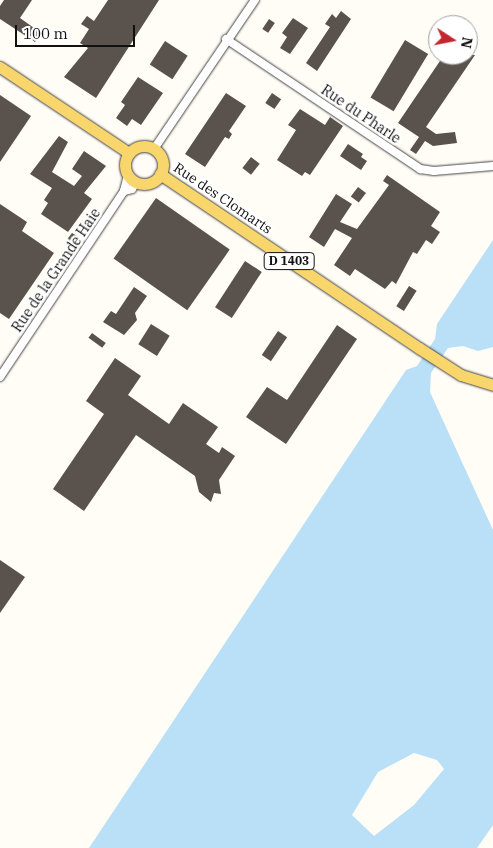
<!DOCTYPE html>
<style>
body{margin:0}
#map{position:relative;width:493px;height:848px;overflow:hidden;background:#fffdf5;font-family:"IBM Plex Serif",serif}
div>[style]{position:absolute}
.water>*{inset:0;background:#b9e0f7}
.building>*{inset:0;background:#5a524d;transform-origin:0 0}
.roads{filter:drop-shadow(0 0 1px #444) drop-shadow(0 0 1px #444)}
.street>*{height:8px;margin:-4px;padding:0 4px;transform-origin:4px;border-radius:4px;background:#fff}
.primary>*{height:11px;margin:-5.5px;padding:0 5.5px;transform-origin:5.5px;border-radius:5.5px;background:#f9d66b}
.primary>.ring{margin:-5.5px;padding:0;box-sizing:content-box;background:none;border:11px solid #f9d66b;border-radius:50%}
span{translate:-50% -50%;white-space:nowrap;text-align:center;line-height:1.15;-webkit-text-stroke:5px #fff;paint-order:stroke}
.shield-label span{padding:1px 4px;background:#fff;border:1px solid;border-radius:4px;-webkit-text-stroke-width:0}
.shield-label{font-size:12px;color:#111;font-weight:700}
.street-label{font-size:14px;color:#111}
.north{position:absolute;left:428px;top:15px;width:50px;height:50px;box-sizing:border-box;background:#fff;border:1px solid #a0a0a0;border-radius:50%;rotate:101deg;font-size:14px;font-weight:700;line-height:20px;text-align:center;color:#111}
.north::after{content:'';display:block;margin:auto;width:18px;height:22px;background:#c4262e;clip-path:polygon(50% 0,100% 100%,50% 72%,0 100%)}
.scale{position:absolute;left:15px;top:25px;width:120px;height:22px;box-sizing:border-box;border:2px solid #111;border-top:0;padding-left:6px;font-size:15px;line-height:18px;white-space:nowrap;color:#111;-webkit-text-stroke:4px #fff;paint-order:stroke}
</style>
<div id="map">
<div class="water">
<i style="clip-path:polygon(evenodd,493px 240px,493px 347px,478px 351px,463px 346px,448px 348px,431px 373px,430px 392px,493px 530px,493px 825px,477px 848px,89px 848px,406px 370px,417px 366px,435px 339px,437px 324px,493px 240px,414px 753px,437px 760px,444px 769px,414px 805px,374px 836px,352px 815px,378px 772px,414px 753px)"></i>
</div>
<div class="building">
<i style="clip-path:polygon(4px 0,32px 0,20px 18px,41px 33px,35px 42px,0 19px,0 6px)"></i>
<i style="clip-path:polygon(108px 0,159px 0,96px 98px,64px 77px,88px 48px,80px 43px,89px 29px,81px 24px,87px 16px,94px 21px)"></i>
<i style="clip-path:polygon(341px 11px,351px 19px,317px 71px,306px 63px,330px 27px,325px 24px,332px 14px,336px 18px)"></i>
<i style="clip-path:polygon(293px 18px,308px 28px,290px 54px,280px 48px,287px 37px,282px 33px)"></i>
<i style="left:269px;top:19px;width:7px;height:12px;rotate:34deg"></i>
<i style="left:405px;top:40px;width:27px;height:67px;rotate:31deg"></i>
<i style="left:165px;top:41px;width:27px;height:28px;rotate:33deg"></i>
<i style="clip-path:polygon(444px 55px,475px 55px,426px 127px,436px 134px,455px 132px,457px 143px,433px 146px,425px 141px,416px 154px,410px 150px,419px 137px,398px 123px)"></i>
<i style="clip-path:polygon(138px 77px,163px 93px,141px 125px,132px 119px,127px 126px,116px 118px,125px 105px,121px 102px)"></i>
<i style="clip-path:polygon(226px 93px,246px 106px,229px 131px,232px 134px,229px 139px,225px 137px,205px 167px,185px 154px)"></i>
<i style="left:272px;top:93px;width:11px;height:12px;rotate:34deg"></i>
<i style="clip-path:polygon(0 95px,31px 116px,0 162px)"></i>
<i style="clip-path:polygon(300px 109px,325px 125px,330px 117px,343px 126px,310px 175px,305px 172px,302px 176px,277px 160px,296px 130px,288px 125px)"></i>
<i style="clip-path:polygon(59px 136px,68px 142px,52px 172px,74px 186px,82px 176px,72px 169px,84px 151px,106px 166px,84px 193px,92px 199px,68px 232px,41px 214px,48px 203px,44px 200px,52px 188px,30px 174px)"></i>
<i style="clip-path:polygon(348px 144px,363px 154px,361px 157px,367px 161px,361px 170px,340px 156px)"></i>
<i style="left:251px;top:157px;width:11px;height:14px;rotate:38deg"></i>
<i style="clip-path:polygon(387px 175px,440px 212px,431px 226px,440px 232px,432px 244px,426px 240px,417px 254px,413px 252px,396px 284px,392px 281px,385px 289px,355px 269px,350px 276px,334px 265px,352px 238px,335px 229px,324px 247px,309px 237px,336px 194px,352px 204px,340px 222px,357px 229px,389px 185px,383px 181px)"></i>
<i style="left:358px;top:187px;width:10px;height:12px;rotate:37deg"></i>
<i style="left:156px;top:198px;width:90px;height:74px;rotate:35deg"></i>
<i style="clip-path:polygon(0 204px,27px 222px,22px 231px,54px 253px,9px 319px,0 313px)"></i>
<i style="clip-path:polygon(72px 233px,79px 237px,73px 247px,65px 242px)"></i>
<i style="left:245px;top:261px;width:20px;height:55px;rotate:33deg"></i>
<i style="left:409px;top:286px;width:9px;height:24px;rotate:32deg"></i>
<i style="clip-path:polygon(134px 287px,147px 296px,135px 313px,137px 320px,124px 335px,103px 322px,111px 311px,116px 314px)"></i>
<i style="left:151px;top:324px;width:22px;height:24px;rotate:32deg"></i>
<i style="clip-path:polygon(337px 325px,357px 339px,286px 444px,246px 417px,267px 387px,287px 400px)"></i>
<i style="left:278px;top:331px;width:11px;height:29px;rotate:34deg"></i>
<i style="left:92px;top:333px;width:17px;height:6px;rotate:36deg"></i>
<i style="clip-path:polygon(115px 358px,141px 376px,128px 395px,169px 424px,183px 403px,218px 427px,206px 444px,219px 453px,222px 447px,235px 456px,219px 480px,221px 494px,214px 493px,211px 502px,199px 492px,195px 476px,136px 435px,84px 511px,53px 489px,104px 414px,86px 401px)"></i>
<i style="clip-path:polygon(0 560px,25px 577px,0 613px)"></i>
</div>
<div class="roads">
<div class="street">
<i style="left:226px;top:39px;width:234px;rotate:33.8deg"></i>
<i style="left:420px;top:169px;width:14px;rotate:8deg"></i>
<i style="left:434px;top:171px;width:59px;rotate:-4.8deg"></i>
<i style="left:154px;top:149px;width:180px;rotate:-55.9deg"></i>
<i style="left:124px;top:191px;width:8px;rotate:-14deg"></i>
<i style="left:132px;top:189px;width:8px;rotate:-60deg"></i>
<i style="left:0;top:377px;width:224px;rotate:-56.3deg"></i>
<i style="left:124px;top:191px;width:16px;rotate:-76deg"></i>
</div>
<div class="primary">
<i style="left:0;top:67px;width:155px;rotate:33.7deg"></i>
<i class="ring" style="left:125px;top:146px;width:27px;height:27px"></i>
<i style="left:160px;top:174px;width:312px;rotate:33.9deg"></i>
<i style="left:419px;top:348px;width:50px;rotate:32.7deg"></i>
<i style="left:461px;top:375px;width:34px;rotate:17deg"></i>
</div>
</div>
<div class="shield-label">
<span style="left:289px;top:261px">D 1403</span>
</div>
<div class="street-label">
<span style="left:361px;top:114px;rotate:34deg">Rue du Pharle</span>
<span style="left:223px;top:198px;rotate:34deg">Rue des Clomarts</span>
<span style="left:56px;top:270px;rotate:-56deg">Rue de la Grande Haie</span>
</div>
<div class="north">N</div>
<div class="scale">100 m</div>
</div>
